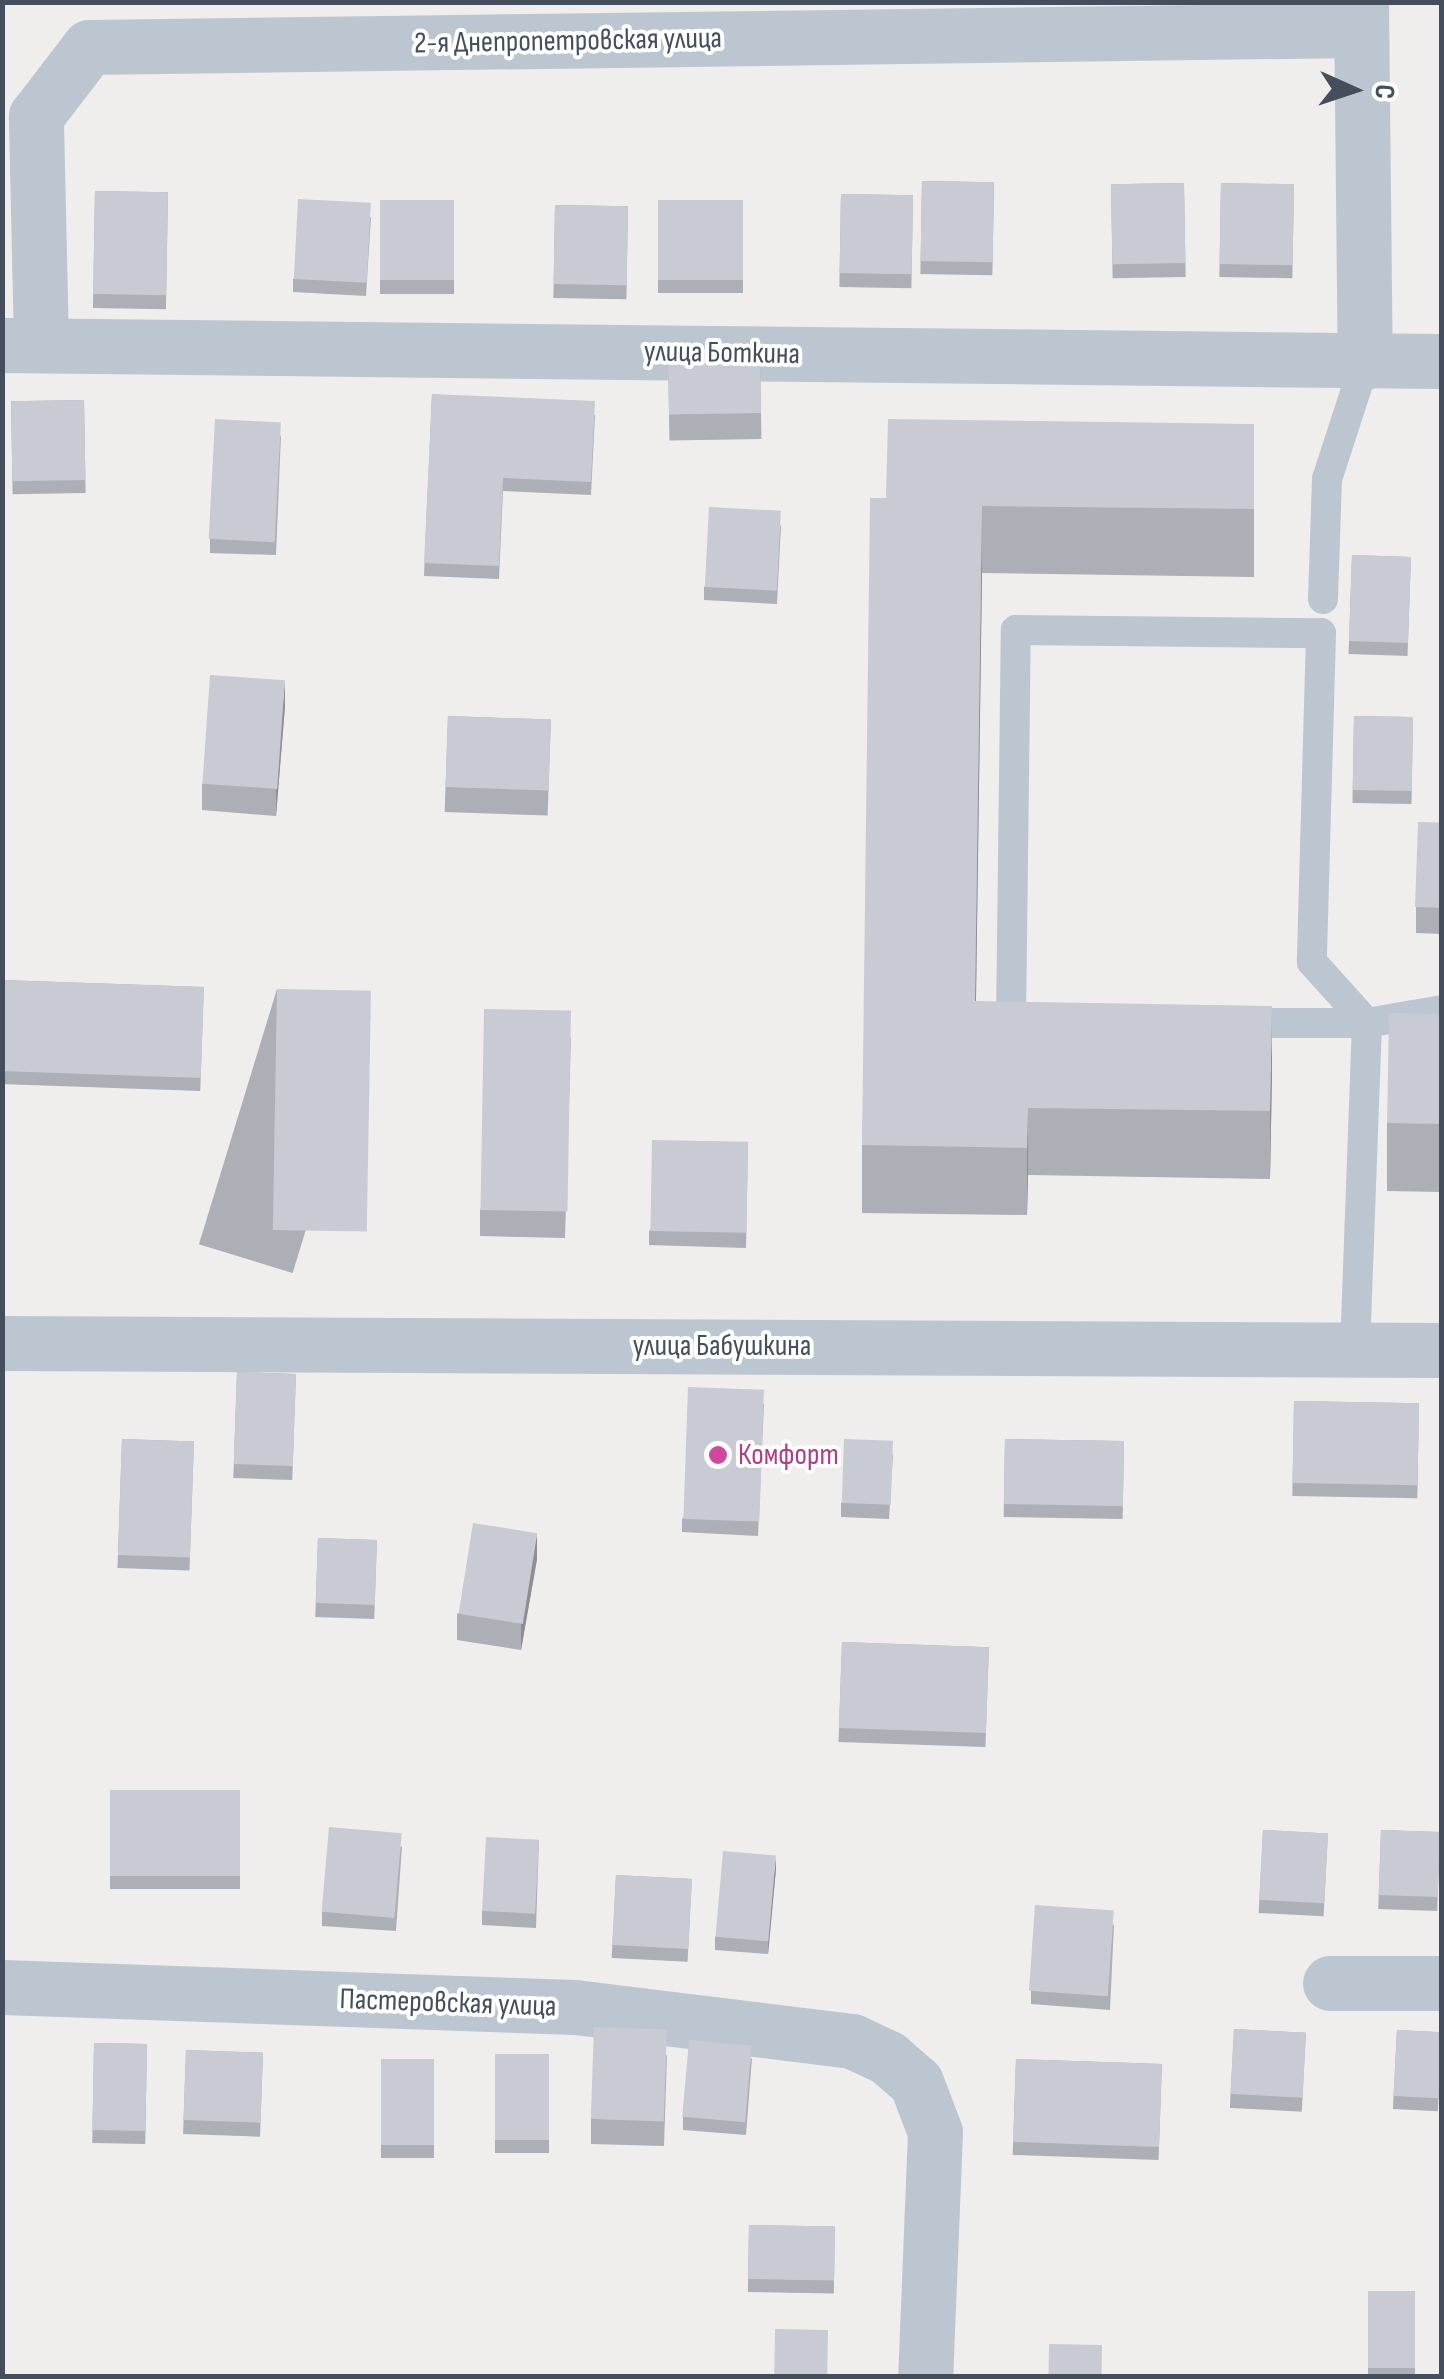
<!DOCTYPE html>
<meta charset="utf-8">
<style>
body{margin:0}
#map{position:relative;width:1444px;height:2379px;overflow:hidden;background:#f0eded;font-family:"Sofia Sans Condensed",sans-serif}
div>[style]{position:absolute}
.service>*{height:30px;margin:-15px;padding:0 15px;transform-origin:15px;border-radius:15px;background:#bcc6d0}
.minor>*{height:55px;margin:-27.5px;padding:0 27.5px;transform-origin:27.5px;border-radius:27.5px;background:#bcc6d0}
.wall>*{inset:0;background:#acafb5;transform-origin:0 0}
.shaded-wall>*{inset:0;background:#8c8e94}
.building>*{inset:0;background:#c8cbd3;transform-origin:0 0}
.dots>*{width:28px;height:28px;translate:-50% -50%;box-sizing:border-box;border:5px solid #fff;border-radius:50%}
span{translate:-50% -50%;white-space:nowrap;text-align:center;line-height:1.15;-webkit-text-stroke:8px #fff;paint-order:stroke}
.street-label{font-size:30px;color:#444e5c}
.hotel-label{font-size:30px;color:#b23c85}
.left{translate:0 -50%;text-align:left}
.frame{position:absolute;inset:0;border:5px solid #444e5c;pointer-events:none}
.north{position:absolute;left:1304px;top:40px;width:100px;height:100px;-webkit-text-stroke:8px #fff;paint-order:stroke;rotate:93deg;font-size:28px;font-weight:700;line-height:40px;text-align:center;color:#444e5c}
.north::after{content:'';display:block;margin:auto;width:35px;height:45px;background:#444e5c;clip-path:polygon(50% 0,100% 100%,50% 72%,0 100%)}
</style>
<div id="map">
<div class="service">
<i style="left:1323px;top:599px;width:120px;rotate:-88.1deg"></i>
<i style="left:1327px;top:479px;width:123px;rotate:-72deg"></i>
<i style="left:1027px;top:1023px;width:16px;rotate:180deg"></i>
<i style="left:1011px;top:1023px;width:393px;rotate:-89.3deg"></i>
<i style="left:1016px;top:630px;width:305px;rotate:0.6deg"></i>
<i style="left:1321px;top:633px;width:329px;rotate:91.6deg"></i>
<i style="left:1312px;top:962px;width:82px;rotate:48deg"></i>
<i style="left:1367px;top:1023px;width:326px;rotate:92.1deg"></i>
<i style="left:1233px;top:1023px;width:134px"></i>
<i style="left:1367px;top:1023px;width:76px;rotate:-9.8deg"></i>
</div>
<div class="minor">
<i style="left:1361px;top:2px;width:360px;rotate:89.4deg"></i>
<i style="left:41px;top:343px;width:227px;rotate:-91.3deg"></i>
<i style="left:36px;top:116px;width:87px;rotate:-52.5deg"></i>
<i style="left:89px;top:47px;width:1272px;rotate:-0.77deg"></i>
<i style="left:2px;top:345px;width:1440px;rotate:0.64deg"></i>
<i style="left:2px;top:1343px;width:1440px;rotate:0.28deg"></i>
<i style="left:1330px;top:1983px;width:112px"></i>
<i style="left:2px;top:1987px;width:573px;rotate:2deg"></i>
<i style="left:575px;top:2007px;width:279px;rotate:7deg"></i>
<i style="left:852px;top:2041px;width:40px;rotate:25deg"></i>
<i style="left:888px;top:2058px;width:37px;rotate:41deg"></i>
<i style="left:916px;top:2082px;width:53px;rotate:69.2deg"></i>
<i style="left:935px;top:2132px;width:244px;rotate:92.3deg"></i>
</div>
<div class="wall">
<i style="left:922px;top:181px;width:72px;height:93px;rotate:1deg"></i>
<i style="left:1184px;top:183px;width:94px;height:73px;rotate:89deg"></i>
<i style="left:1221px;top:183px;width:73px;height:94px;rotate:1deg"></i>
<i style="left:95px;top:191px;width:73px;height:117px;rotate:1deg"></i>
<i style="left:841px;top:194px;width:72px;height:93px;rotate:1deg"></i>
<i style="left:454px;top:200px;width:94px;height:74px;rotate:90deg"></i>
<i style="left:743px;top:200px;width:93px;height:85px;rotate:90deg"></i>
<i style="left:555px;top:205px;width:73px;height:93px;rotate:1deg"></i>
<i style="clip-path:polygon(371px 217px,366px 296px,293px 292px,293px 279px)"></i>
<i style="left:760px;top:355px;width:84px;height:92px;rotate:89deg"></i>
<i style="clip-path:polygon(432px 394px,595px 415px,591px 495px,503px 491px,499px 579px,424px 576px)"></i>
<i style="left:84px;top:400px;width:93px;height:73px;rotate:89deg"></i>
<i style="clip-path:polygon(1254px 424px,1254px 577px,982px 573px,976px 1001px,1272px 1073px,1270px 1179px,1028px 1175px,1027px 1215px,862px 1213px,862px 1145px,886px 498px)"></i>
<i style="clip-path:polygon(281px 435px,276px 555px,210px 553px,210px 539px)"></i>
<i style="clip-path:polygon(781px 525px,777px 604px,704px 600px,704px 587px)"></i>
<i style="left:1352px;top:555px;width:59px;height:99px;rotate:2deg"></i>
<i style="clip-path:polygon(285px 706px,276px 816px,202px 810px,202px 784px)"></i>
<i style="left:448px;top:716px;width:103px;height:96px;rotate:2deg"></i>
<i style="left:1354px;top:716px;width:59px;height:87px;rotate:1deg"></i>
<i style="clip-path:polygon(1442px 823px,1442px 934px,1416px 933px,1416px 907px)"></i>
<i style="left:2px;top:980px;width:202px;height:104px;rotate:2deg"></i>
<i style="left:277px;top:989px;width:98px;height:267px;rotate:17deg"></i>
<i style="clip-path:polygon(1442px 1014px,1442px 1192px,1387px 1191px,1387px 1123px)"></i>
<i style="clip-path:polygon(571px 1037px,565px 1238px,480px 1236px,480px 1210px)"></i>
<i style="clip-path:polygon(748px 1142px,746px 1248px,649px 1245px,649px 1231px)"></i>
<i style="left:237px;top:1372px;width:59px;height:106px;rotate:2deg"></i>
<i style="left:1294px;top:1401px;width:125px;height:95px;rotate:1deg"></i>
<i style="clip-path:polygon(764px 1403px,758px 1536px,682px 1532px,682px 1519px)"></i>
<i style="left:122px;top:1439px;width:72px;height:129px;rotate:2deg"></i>
<i style="left:1005px;top:1439px;width:119px;height:78px;rotate:1deg"></i>
<i style="clip-path:polygon(893px 1454px,889px 1519px,841px 1517px,841px 1503px)"></i>
<i style="left:318px;top:1538px;width:59px;height:79px;rotate:2deg"></i>
<i style="clip-path:polygon(537px 1559px,521px 1650px,457px 1640px,457px 1614px)"></i>
<i style="left:842px;top:1642px;width:147px;height:100px;rotate:2deg"></i>
<i style="left:110px;top:1790px;width:130px;height:99px"></i>
<i style="left:1263px;top:1830px;width:65px;height:83px;rotate:3deg"></i>
<i style="left:1381px;top:1830px;width:59px;height:79px;rotate:2deg"></i>
<i style="clip-path:polygon(539px 1840px,536px 1928px,482px 1925px,482px 1911px)"></i>
<i style="clip-path:polygon(402px 1846px,396px 1931px,322px 1926px,322px 1912px)"></i>
<i style="clip-path:polygon(776px 1869px,768px 1954px,715px 1950px,715px 1937px)"></i>
<i style="left:616px;top:1875px;width:76px;height:83px;rotate:3deg"></i>
<i style="clip-path:polygon(1114px 1924px,1110px 2010px,1031px 2004px,1031px 1991px)"></i>
<i style="left:1234px;top:2029px;width:72px;height:79px;rotate:3deg"></i>
<i style="left:1397px;top:2030px;width:45px;height:79px;rotate:3deg"></i>
<i style="left:94px;top:2043px;width:53px;height:100px;rotate:1deg"></i>
<i style="left:186px;top:2050px;width:77px;height:84px;rotate:2deg"></i>
<i style="left:549px;top:2054px;width:99px;height:54px;rotate:90deg"></i>
<i style="clip-path:polygon(667px 2055px,664px 2146px,591px 2144px,591px 2119px)"></i>
<i style="clip-path:polygon(752px 2058px,746px 2135px,683px 2130px,683px 2117px)"></i>
<i style="left:434px;top:2059px;width:99px;height:53px;rotate:90deg"></i>
<i style="left:1016px;top:2059px;width:146px;height:96px;rotate:2deg"></i>
<i style="left:749px;top:2225px;width:86px;height:67px;rotate:1deg"></i>
<i style="left:1368px;top:2291px;width:47px;height:85px"></i>
</div>
<div class="shaded-wall">
<i style="clip-path:polygon(982px 506px,982px 573px,975px 1069px,975px 1001px)"></i>
<i style="clip-path:polygon(285px 680px,285px 706px,276px 816px,276px 790px)"></i>
<i style="clip-path:polygon(1272px 1006px,1272px 1073px,1270px 1179px,1270px 1111px)"></i>
<i style="clip-path:polygon(1028px 1108px,1028px 1175px,1027px 1215px,1027px 1148px)"></i>
<i style="clip-path:polygon(537px 1533px,537px 1559px,521px 1650px,521px 1624px)"></i>
<i style="clip-path:polygon(776px 1856px,776px 1869px,768px 1954px,768px 1941px)"></i>
</div>
<div class="building">
<i style="left:922px;top:181px;width:72px;height:80px;rotate:1deg"></i>
<i style="left:1184px;top:183px;width:80px;height:73px;rotate:89deg"></i>
<i style="left:1221px;top:183px;width:73px;height:81px;rotate:1deg"></i>
<i style="left:95px;top:191px;width:73px;height:103px;rotate:1deg"></i>
<i style="left:841px;top:194px;width:72px;height:79px;rotate:1deg"></i>
<i style="left:298px;top:199px;width:73px;height:80px;rotate:3deg"></i>
<i style="left:454px;top:200px;width:80px;height:74px;rotate:90deg"></i>
<i style="left:743px;top:200px;width:80px;height:85px;rotate:90deg"></i>
<i style="left:555px;top:205px;width:73px;height:79px;rotate:1deg"></i>
<i style="left:760px;top:355px;width:58px;height:92px;rotate:89deg"></i>
<i style="clip-path:polygon(432px 394px,595px 401px,591px 482px,503px 478px,499px 566px,424px 563px)"></i>
<i style="left:84px;top:400px;width:80px;height:73px;rotate:89deg"></i>
<i style="left:215px;top:419px;width:66px;height:120px;rotate:3deg"></i>
<i style="clip-path:polygon(888px 419px,1254px 424px,1254px 509px,982px 506px,975px 1001px,1272px 1006px,1270px 1111px,1028px 1108px,1027px 1148px,862px 1145px,870px 498px,886px 498px)"></i>
<i style="left:709px;top:507px;width:72px;height:80px;rotate:3deg"></i>
<i style="left:1352px;top:555px;width:59px;height:86px;rotate:2deg"></i>
<i style="left:210px;top:675px;width:75px;height:109px;rotate:4deg"></i>
<i style="left:448px;top:716px;width:103px;height:71px;rotate:2deg"></i>
<i style="left:1354px;top:716px;width:59px;height:74px;rotate:1deg"></i>
<i style="left:1418px;top:822px;width:24px;height:85px;rotate:2deg"></i>
<i style="left:2px;top:980px;width:202px;height:91px;rotate:2deg"></i>
<i style="left:277px;top:989px;width:94px;height:241px;rotate:1deg"></i>
<i style="left:484px;top:1009px;width:87px;height:201px;rotate:1deg"></i>
<i style="left:1389px;top:1013px;width:53px;height:110px;rotate:1deg"></i>
<i style="left:652px;top:1140px;width:96px;height:91px;rotate:1deg"></i>
<i style="left:237px;top:1372px;width:59px;height:92px;rotate:2deg"></i>
<i style="left:688px;top:1387px;width:76px;height:132px;rotate:2deg"></i>
<i style="left:1294px;top:1401px;width:125px;height:82px;rotate:1deg"></i>
<i style="left:122px;top:1439px;width:72px;height:116px;rotate:2deg"></i>
<i style="left:844px;top:1439px;width:49px;height:64px;rotate:2deg"></i>
<i style="left:1005px;top:1439px;width:119px;height:65px;rotate:1deg"></i>
<i style="left:473px;top:1523px;width:65px;height:92px;rotate:9deg"></i>
<i style="left:318px;top:1538px;width:59px;height:65px;rotate:2deg"></i>
<i style="left:842px;top:1642px;width:147px;height:86px;rotate:2deg"></i>
<i style="left:110px;top:1790px;width:130px;height:86px"></i>
<i style="left:329px;top:1827px;width:73px;height:85px;rotate:5deg"></i>
<i style="left:1263px;top:1830px;width:65px;height:70px;rotate:3deg"></i>
<i style="left:1381px;top:1830px;width:59px;height:65px;rotate:2deg"></i>
<i style="left:486px;top:1837px;width:53px;height:74px;rotate:3deg"></i>
<i style="left:723px;top:1851px;width:53px;height:86px;rotate:5deg"></i>
<i style="left:616px;top:1875px;width:76px;height:70px;rotate:3deg"></i>
<i style="left:1035px;top:1905px;width:79px;height:86px;rotate:4deg"></i>
<i style="left:594px;top:2027px;width:73px;height:92px;rotate:2deg"></i>
<i style="left:1234px;top:2029px;width:72px;height:65px;rotate:3deg"></i>
<i style="left:1397px;top:2030px;width:45px;height:66px;rotate:3deg"></i>
<i style="left:689px;top:2040px;width:63px;height:77px;rotate:5deg"></i>
<i style="left:94px;top:2043px;width:53px;height:87px;rotate:1deg"></i>
<i style="left:186px;top:2050px;width:77px;height:70px;rotate:2deg"></i>
<i style="left:549px;top:2054px;width:86px;height:54px;rotate:90deg"></i>
<i style="left:434px;top:2059px;width:86px;height:53px;rotate:90deg"></i>
<i style="left:1016px;top:2059px;width:146px;height:83px;rotate:2deg"></i>
<i style="left:749px;top:2225px;width:86px;height:54px;rotate:1deg"></i>
<i style="left:1368px;top:2291px;width:47px;height:77px"></i>
<i style="left:775px;top:2329px;width:53px;height:47px;rotate:1deg"></i>
<i style="left:1049px;top:2344px;width:53px;height:32px;rotate:1deg"></i>
</div>
<div class="dots">
<i style="left:718px;top:1455px;background:#d1479c"></i>
</div>
<div class="street-label">
<span style="left:568px;top:41px;rotate:-1deg">2-я Днепропетровская улица</span>
<span style="left:722px;top:353px;rotate:1deg">улица Боткина</span>
<span style="left:722px;top:1346px">улица Бабушкина</span>
<span style="left:448px;top:2003px;rotate:2deg">Пастеровская улица</span>
</div>
<div class="hotel-label">
<span class="left" style="left:738px;top:1455px">Комфорт</span>
</div>
<div class="frame"></div>
<div class="north">С</div>
</div>
